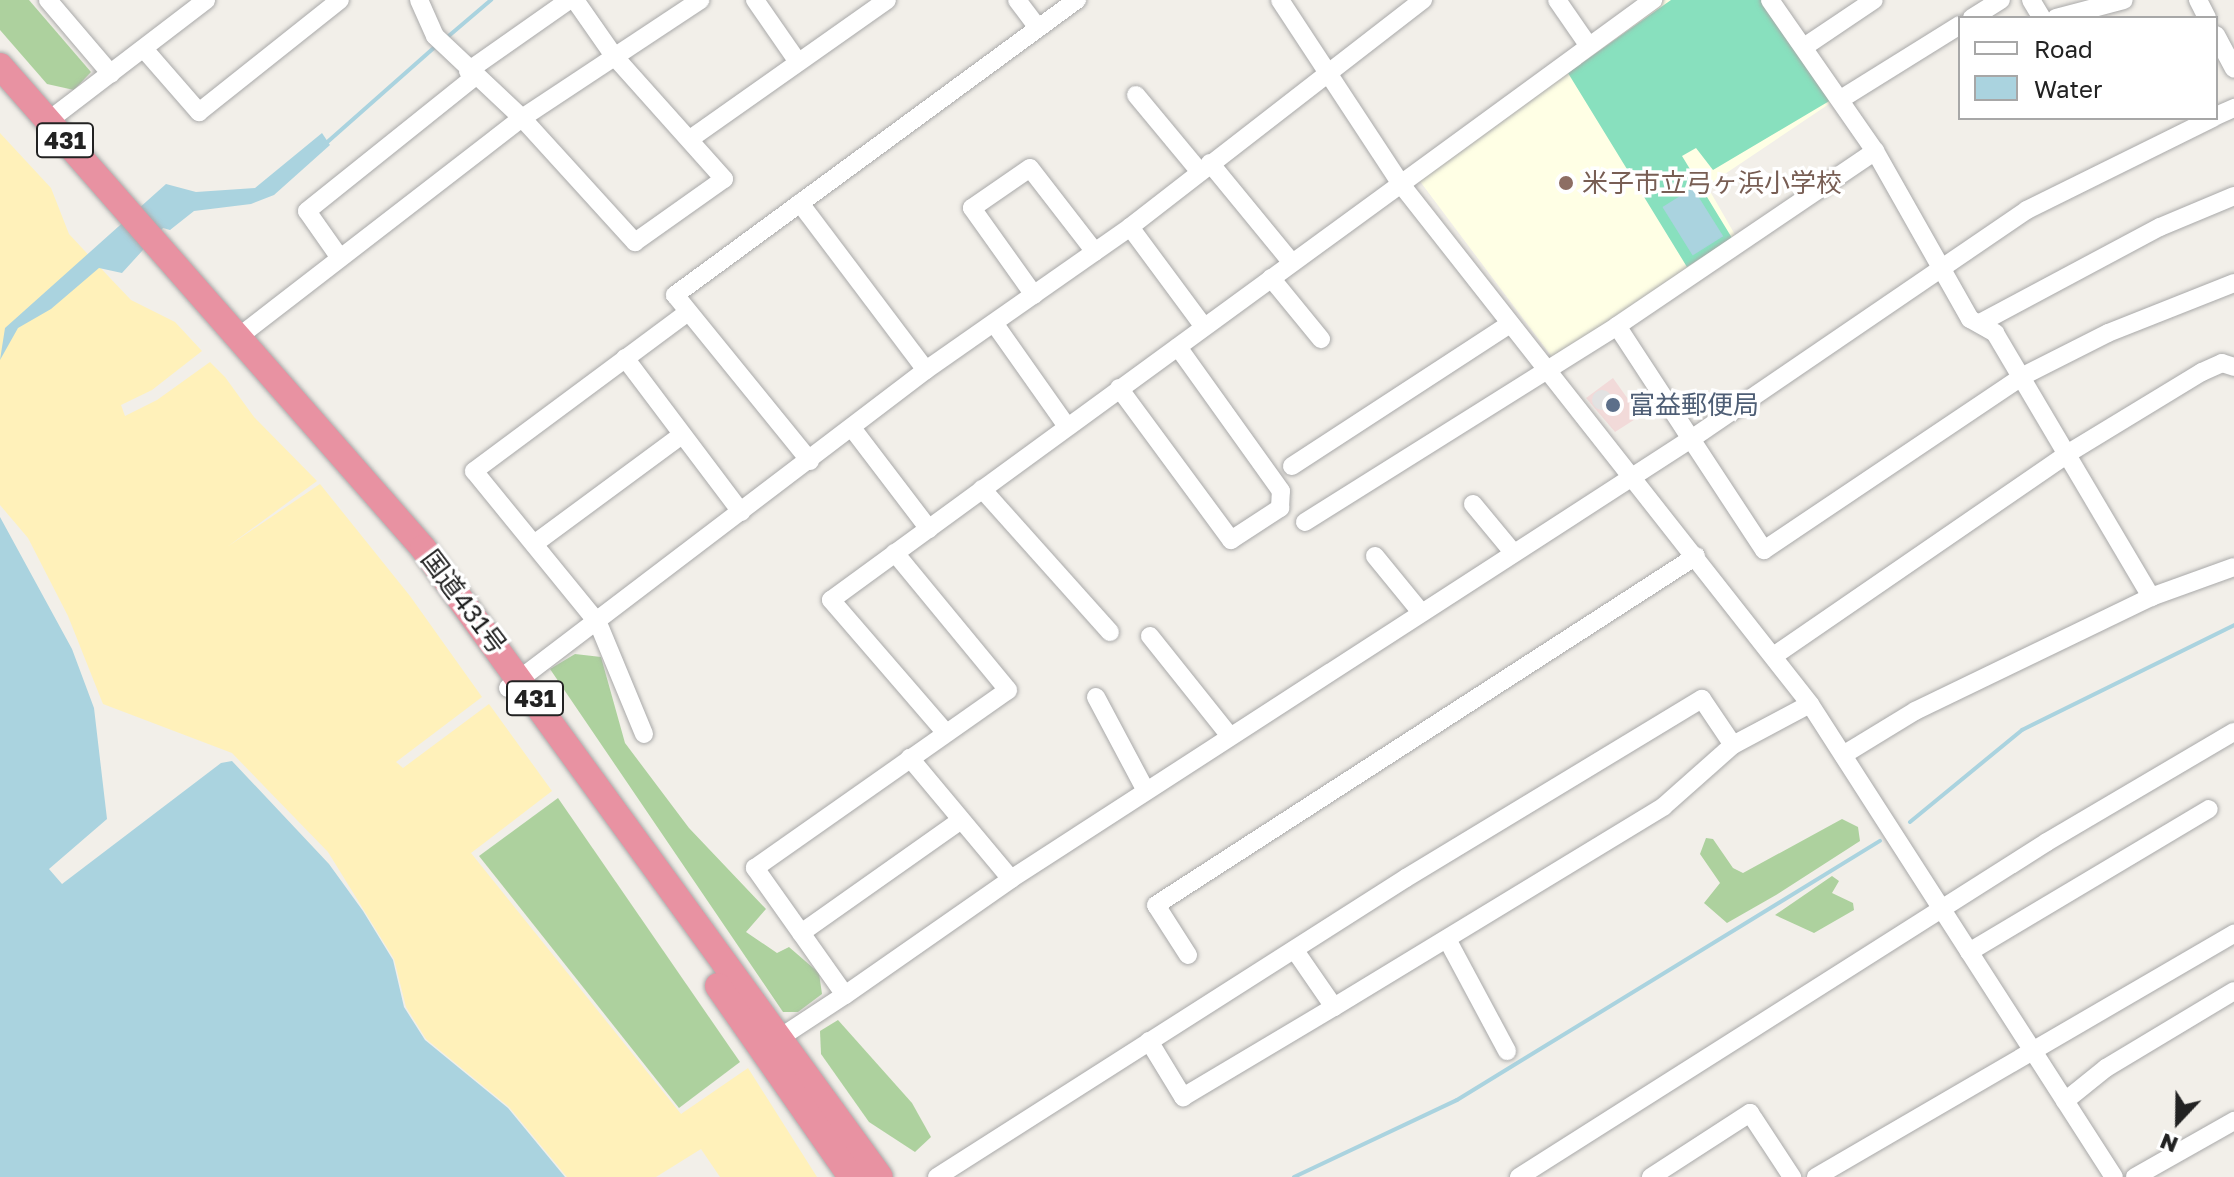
<!DOCTYPE html>
<meta charset="utf-8">
<style>
body{margin:0}
#map{position:relative;width:2234px;height:1177px;overflow:hidden;background:#f2efe9;font-family:"Golos Text","Noto Sans JP",sans-serif}
div>[style]{position:absolute}
.commercial>*{inset:0;background:#f2dad9}
.education>*{inset:0;background:#ffffe5}
.forest>*{inset:0;background:#add19e}
.sand>*{inset:0;background:#fff1ba}
.pitch>*{inset:0;background:#88e0be}
.parking>*{inset:0;background:#e2e2e2}
.round{border-radius:50%}
.water>*{inset:0;background:#aad3df;transform-origin:0 0}
.stream>*{height:4px;margin:-2px;padding:0 2px;transform-origin:2px;border-radius:2px;background:#aad3df}
.roads{filter:drop-shadow(0 0 2px #a9a9a9) drop-shadow(0 0 2px #a9a9a9)}
.minor>*{height:18px;margin:-9px;padding:0 9px;transform-origin:9px;border-radius:9px;background:#fff}
.highway>*{height:26px;margin:-13px;padding:0 13px;transform-origin:13px;border-radius:13px;background:#e892a2}
.dots>*{width:22px;height:22px;translate:-50% -50%;box-sizing:border-box;border:4px solid #fff;border-radius:50%}
span{translate:-50% -50%;white-space:nowrap;text-align:center;line-height:1.15;-webkit-text-stroke:7px #fff;paint-order:stroke}
.shield-label span{padding:2px 6px;background:#fff;border:2px solid;border-radius:6px;-webkit-text-stroke-width:0}
.shield-label{font-size:24px;color:#222;font-weight:700}
.education-label{font-size:26px;color:#785e54}
.left{translate:0 -50%;text-align:left}
.service-label{font-size:26px;color:#4e5e75}
.street-label{font-size:26px;color:#222}
.legend{position:absolute;left:1958px;top:16px;width:260px;height:104px;box-sizing:border-box;background:#fff;border:2px solid #a7a7a7;margin:0;padding:10px 14px;list-style:none;font-size:24px;color:#222}
.legend li{display:flex;align-items:center;gap:16px;height:40px}
.legend b{width:40px;border:2px solid #a7a7a7}
.north{position:absolute;left:2138px;top:1081px;width:80px;height:80px;-webkit-text-stroke:6px #fff;paint-order:stroke;rotate:202deg;font-size:22px;font-weight:700;line-height:32px;text-align:center;color:#222}
.north::after{content:'';display:block;margin:auto;width:28px;height:36px;background:#222;clip-path:polygon(50% 0,100% 100%,50% 72%,0 100%)}
</style>
<div id="map">
<div class="commercial">
<i style="clip-path:polygon(1613px 378px,1640px 416px,1615px 432px,1586px 398px)"></i>
</div>
<div class="education">
<i style="clip-path:polygon(1665px 0,1766px 0,1835px 100px,1707px 186px,1738px 240px,1555px 361px,1419px 180px)"></i>
</div>
<div class="forest">
<i style="clip-path:polygon(0 0,29px 0,91px 72px,74px 90px,47px 84px,0 30px)"></i>
<i style="clip-path:polygon(575px 654px,601px 657px,625px 743px,689px 828px,766px 909px,746px 932px,777px 953px,789px 947px,819px 973px,822px 994px,798px 1012px,783px 1012px,550px 669px)"></i>
<i style="clip-path:polygon(558px 798px,740px 1062px,679px 1108px,479px 856px)"></i>
<i style="clip-path:polygon(1842px 819px,1858px 827px,1860px 841px,1776px 895px,1727px 923px,1704px 903px,1720px 883px,1700px 854px,1706px 838px,1713px 839px,1733px 868px,1743px 873px)"></i>
<i style="clip-path:polygon(1832px 876px,1839px 881px,1832px 893px,1853px 903px,1854px 910px,1814px 933px,1775px 915px)"></i>
<i style="clip-path:polygon(838px 1020px,912px 1103px,931px 1137px,915px 1152px,869px 1122px,821px 1054px,820px 1031px)"></i>
</div>
<div class="sand">
<i style="clip-path:polygon(0 133px,51px 188px,69px 234px,110px 278px,131px 300px,175px 322px,202px 351px,152px 390px,121px 405px,125px 416px,157px 400px,210px 362px,225px 377px,254px 417px,317px 481px,227px 547px,320px 484px,410px 596px,482px 697px,396px 762px,403px 768px,489px 704px,552px 791px,471px 853px,681px 1114px,748px 1068px,817px 1177px,720px 1177px,701px 1149px,656px 1177px,567px 1177px,509px 1107px,426px 1039px,406px 1007px,394px 959px,328px 852px,232px 753px,103px 704px,68px 616px,28px 538px,0 505px)"></i>
</div>
<div class="pitch">
<i style="clip-path:polygon(1671px 0,1763px 0,1831px 100px,1713px 170px,1696px 148px,1682px 156px,1732px 238px,1687px 267px,1568px 73px)"></i>
</div>
<div class="parking">
<i class="round" style="left:1592px;top:390px;width:20px;height:20px"></i>
</div>
<div class="water">
<i style="clip-path:polygon(322px 133px,330px 145px,274px 195px,251px 204px,194px 211px,170px 230px,163px 228px,122px 273px,99px 268px,51px 309px,18px 328px,0 360px,5px 328px,166px 184px,196px 192px,255px 188px)"></i>
<i style="left:1693px;top:188px;width:57px;height:36px;rotate:58deg"></i>
<i style="clip-path:polygon(0 517px,72px 649px,94px 708px,107px 819px,49px 869px,62px 884px,221px 763px,232px 761px,329px 864px,363px 911px,393px 960px,404px 1007px,425px 1040px,508px 1108px,565px 1177px,0 1177px)"></i>
</div>
<div class="stream">
<i style="left:444px;top:40px;width:62px;rotate:-40.4deg"></i>
<i style="left:324px;top:145px;width:151px;rotate:-41.5deg"></i>
<i style="left:1910px;top:822px;width:145px;rotate:-39.4deg"></i>
<i style="left:2022px;top:730px;width:237px;rotate:-26.3deg"></i>
<i style="left:1294px;top:1177px;width:180px;rotate:-25.3deg"></i>
<i style="left:1457px;top:1100px;width:496px;rotate:-31.5deg"></i>
</div>
<div class="roads">
<div class="minor">
<i style="left:48px;top:0;width:97px;rotate:49.6deg"></i>
<i style="left:419px;top:0;width:39px;rotate:66deg"></i>
<i style="left:435px;top:36px;width:120px;rotate:43.3deg"></i>
<i style="left:522px;top:118px;width:168px;rotate:47.7deg"></i>
<i style="left:635px;top:242px;width:109px;rotate:-35.3deg"></i>
<i style="left:724px;top:179px;width:165px;rotate:-131.8deg"></i>
<i style="left:614px;top:56px;width:68px;rotate:-124.9deg"></i>
<i style="left:755px;top:0;width:75px;rotate:55.3deg"></i>
<i style="left:1017px;top:0;width:35px;rotate:53deg"></i>
<i style="left:1280px;top:0;width:219px;rotate:56.7deg"></i>
<i style="left:1400px;top:183px;width:663px;rotate:51.8deg"></i>
<i style="left:1810px;top:704px;width:562px;rotate:57.27deg"></i>
<i style="left:1557px;top:0;width:55px;rotate:55.4deg"></i>
<i style="left:1770px;top:0;width:184px;rotate:55.2deg"></i>
<i style="left:1875px;top:151px;width:193px;rotate:60.5deg"></i>
<i style="left:1970px;top:319px;width:29px;rotate:29deg"></i>
<i style="left:1995px;top:333px;width:307px;rotate:59.4deg"></i>
<i style="left:2151px;top:597px;width:262px;rotate:154.2deg"></i>
<i style="left:1915px;top:711px;width:84px;rotate:148.6deg"></i>
<i style="left:2031px;top:0;width:21px;rotate:59deg"></i>
<i style="left:2198px;top:0;width:20px;rotate:63deg"></i>
<i style="left:1972px;top:18px;width:34px;rotate:-32deg"></i>
<i style="left:2056px;top:18px;width:70px;rotate:-14.8deg"></i>
<i style="left:2216px;top:35px;width:38px;rotate:62deg"></i>
<i style="left:1804px;top:47px;width:84px;rotate:-33.9deg"></i>
<i style="left:144px;top:49px;width:84px;rotate:48.9deg"></i>
<i style="left:199px;top:112px;width:180px;rotate:-38.5deg"></i>
<i style="left:468px;top:71px;width:123px;rotate:-35.1deg"></i>
<i style="left:1136px;top:95px;width:99px;rotate:50.3deg"></i>
<i style="left:1841px;top:99px;width:140px;rotate:-31.9deg"></i>
<i style="left:2216px;top:116px;width:20px;rotate:-24deg"></i>
<i style="left:2213px;top:118px;width:208px;rotate:153.7deg"></i>
<i style="left:2027px;top:210px;width:407px;rotate:145.7deg"></i>
<i style="left:1691px;top:439px;width:133px;rotate:56.7deg"></i>
<i style="left:1764px;top:550px;width:310px;rotate:-33.9deg"></i>
<i style="left:2021px;top:377px;width:97px;rotate:-26.8deg"></i>
<i style="left:2108px;top:333px;width:136px;rotate:-21.6deg"></i>
<i style="left:48px;top:121px;width:199px;rotate:-37.4deg"></i>
<i style="left:690px;top:139px;width:241px;rotate:-35.2deg"></i>
<i style="left:1210px;top:163px;width:129px;rotate:50.6deg"></i>
<i style="left:800px;top:203px;width:209px;rotate:53deg"></i>
<i style="left:1130px;top:227px;width:124px;rotate:53.5deg"></i>
<i style="left:340px;top:258px;width:57px;rotate:-125.1deg"></i>
<i style="left:307px;top:211px;width:214px;rotate:-38.7deg"></i>
<i style="left:1271px;top:278px;width:79px;rotate:50.7deg"></i>
<i style="left:1034px;top:295px;width:107px;rotate:-125.5deg"></i>
<i style="left:972px;top:208px;width:70px;rotate:-34.6deg"></i>
<i style="left:1030px;top:168px;width:106px;rotate:52.3deg"></i>
<i style="left:994px;top:323px;width:125px;rotate:54.8deg"></i>
<i style="left:1980px;top:323px;width:204px;rotate:-28.1deg"></i>
<i style="left:2160px;top:227px;width:80px;rotate:-22.7deg"></i>
<i style="left:241px;top:335px;width:355px;rotate:-37.7deg"></i>
<i style="left:522px;top:118px;width:214px;rotate:-33.5deg"></i>
<i style="left:625px;top:358px;width:193px;rotate:53deg"></i>
<i style="left:1119px;top:388px;width:189px;rotate:53.6deg"></i>
<i style="left:1231px;top:540px;width:59px;rotate:-33.1deg"></i>
<i style="left:1280px;top:508px;width:17px;rotate:-87deg"></i>
<i style="left:1281px;top:491px;width:177px;rotate:-125.6deg"></i>
<i style="left:852px;top:428px;width:127px;rotate:52.7deg"></i>
<i style="left:810px;top:461px;width:214px;rotate:-129.1deg"></i>
<i style="left:675px;top:295px;width:499px;rotate:-36.3deg"></i>
<i style="left:1292px;top:466px;width:258px;rotate:-33.1deg"></i>
<i style="left:982px;top:489px;width:192px;rotate:48.2deg"></i>
<i style="left:1473px;top:504px;width:61px;rotate:50.3deg"></i>
<i style="left:1305px;top:522px;width:368px;rotate:-32.1deg"></i>
<i style="left:534px;top:544px;width:184px;rotate:-36.4deg"></i>
<i style="left:1375px;top:556px;width:71px;rotate:50.7deg"></i>
<i style="left:2151px;top:597px;width:88px;rotate:-19.9deg"></i>
<i style="left:1150px;top:636px;width:127px;rotate:51.4deg"></i>
<i style="left:1775px;top:655px;width:354px;rotate:-34.5deg"></i>
<i style="left:2067px;top:454px;width:158px;rotate:-31.3deg"></i>
<i style="left:2202px;top:372px;width:22px;rotate:-24deg"></i>
<i style="left:2222px;top:363px;width:13px;rotate:18deg"></i>
<i style="left:508px;top:688px;width:525px;rotate:-37.26deg"></i>
<i style="left:926px;top:370px;width:249px;rotate:-35deg"></i>
<i style="left:1130px;top:227px;width:371px;rotate:-37.8deg"></i>
<i style="left:1096px;top:697px;width:104px;rotate:62deg"></i>
<i style="left:946px;top:733px;width:176px;rotate:-130.8deg"></i>
<i style="left:831px;top:600px;width:1018px;rotate:-36.13deg"></i>
<i style="left:644px;top:734px;width:120px;rotate:-112.5deg"></i>
<i style="left:598px;top:623px;width:196px;rotate:-129.2deg"></i>
<i style="left:474px;top:471px;width:265px;rotate:-36.6deg"></i>
<i style="left:1011px;top:879px;width:810px;rotate:-32.91deg"></i>
<i style="left:1691px;top:439px;width:135px;rotate:-123.2deg"></i>
<i style="left:1617px;top:326px;width:312px;rotate:-34.1deg"></i>
<i style="left:801px;top:933px;width:194px;rotate:-35.2deg"></i>
<i style="left:1448px;top:941px;width:125px;rotate:61.8deg"></i>
<i style="left:1296px;top:952px;width:67px;rotate:55.4deg"></i>
<i style="left:1334px;top:1007px;width:386px;rotate:-31.3deg"></i>
<i style="left:1664px;top:806px;width:92px;rotate:-41.5deg"></i>
<i style="left:1969px;top:952px;width:279px;rotate:-30.8deg"></i>
<i style="left:1188px;top:955px;width:59px;rotate:-122.6deg"></i>
<i style="left:1156px;top:905px;width:643px;rotate:-32.87deg"></i>
<i style="left:845px;top:995px;width:203px;rotate:-34.9deg"></i>
<i style="left:1011px;top:879px;width:158px;rotate:-129.9deg"></i>
<i style="left:778px;top:1039px;width:80px;rotate:-33.3deg"></i>
<i style="left:845px;top:995px;width:156px;rotate:-125.3deg"></i>
<i style="left:755px;top:868px;width:309px;rotate:-35.1deg"></i>
<i style="left:1008px;top:690px;width:178px;rotate:-129.5deg"></i>
<i style="left:1149px;top:1041px;width:66px;rotate:58.7deg"></i>
<i style="left:1183px;top:1097px;width:176px;rotate:-30.8deg"></i>
<i style="left:2065px;top:1101px;width:53px;rotate:-38.8deg"></i>
<i style="left:2106px;top:1068px;width:149px;rotate:-31deg"></i>
<i style="left:937px;top:1177px;width:556px;rotate:-32.52deg"></i>
<i style="left:1406px;top:878px;width:346px;rotate:-31.2deg"></i>
<i style="left:1702px;top:699px;width:55px;rotate:56deg"></i>
<i style="left:1733px;top:745px;width:87px;rotate:-28deg"></i>
<i style="left:1519px;top:1177px;width:625px;rotate:-32.39deg"></i>
<i style="left:2047px;top:842px;width:217px;rotate:-30.5deg"></i>
<i style="left:1651px;top:1177px;width:118px;rotate:-32.9deg"></i>
<i style="left:1750px;top:1113px;width:77px;rotate:56.7deg"></i>
<i style="left:1816px;top:1177px;width:484px;rotate:-30.2deg"></i>
<i style="left:2135px;top:1177px;width:114px;rotate:-29.5deg"></i>
</div>
<div class="highway">
<i style="left:0;top:66px;width:641px;rotate:48.73deg"></i>
<i style="left:423px;top:548px;width:777px;rotate:54deg"></i>
<i style="left:718px;top:986px;width:233px;rotate:55.1deg"></i>
</div>
</div>
<div class="dots">
<i style="left:1566px;top:183px;background:#8d6e63"></i>
<i style="left:1613px;top:405px;background:#5c6f8a"></i>
</div>
<div class="shield-label">
<span style="left:65px;top:140px">431</span>
<span style="left:535px;top:698px">431</span>
</div>
<div class="education-label">
<span class="left" style="left:1582px;top:183px">米子市立弓ヶ浜小学校</span>
</div>
<div class="service-label">
<span class="left" style="left:1629px;top:405px">富益郵便局</span>
</div>
<div class="street-label">
<span style="left:464px;top:602px;rotate:53deg">国道431号</span>
</div>
<ul class="legend">
<li><b style="height:10px;background:#fff"></b>Road</li>
<li><b style="height:22px;background:#aad3df"></b>Water</li>
</ul>
<div class="north">N</div>
</div>
